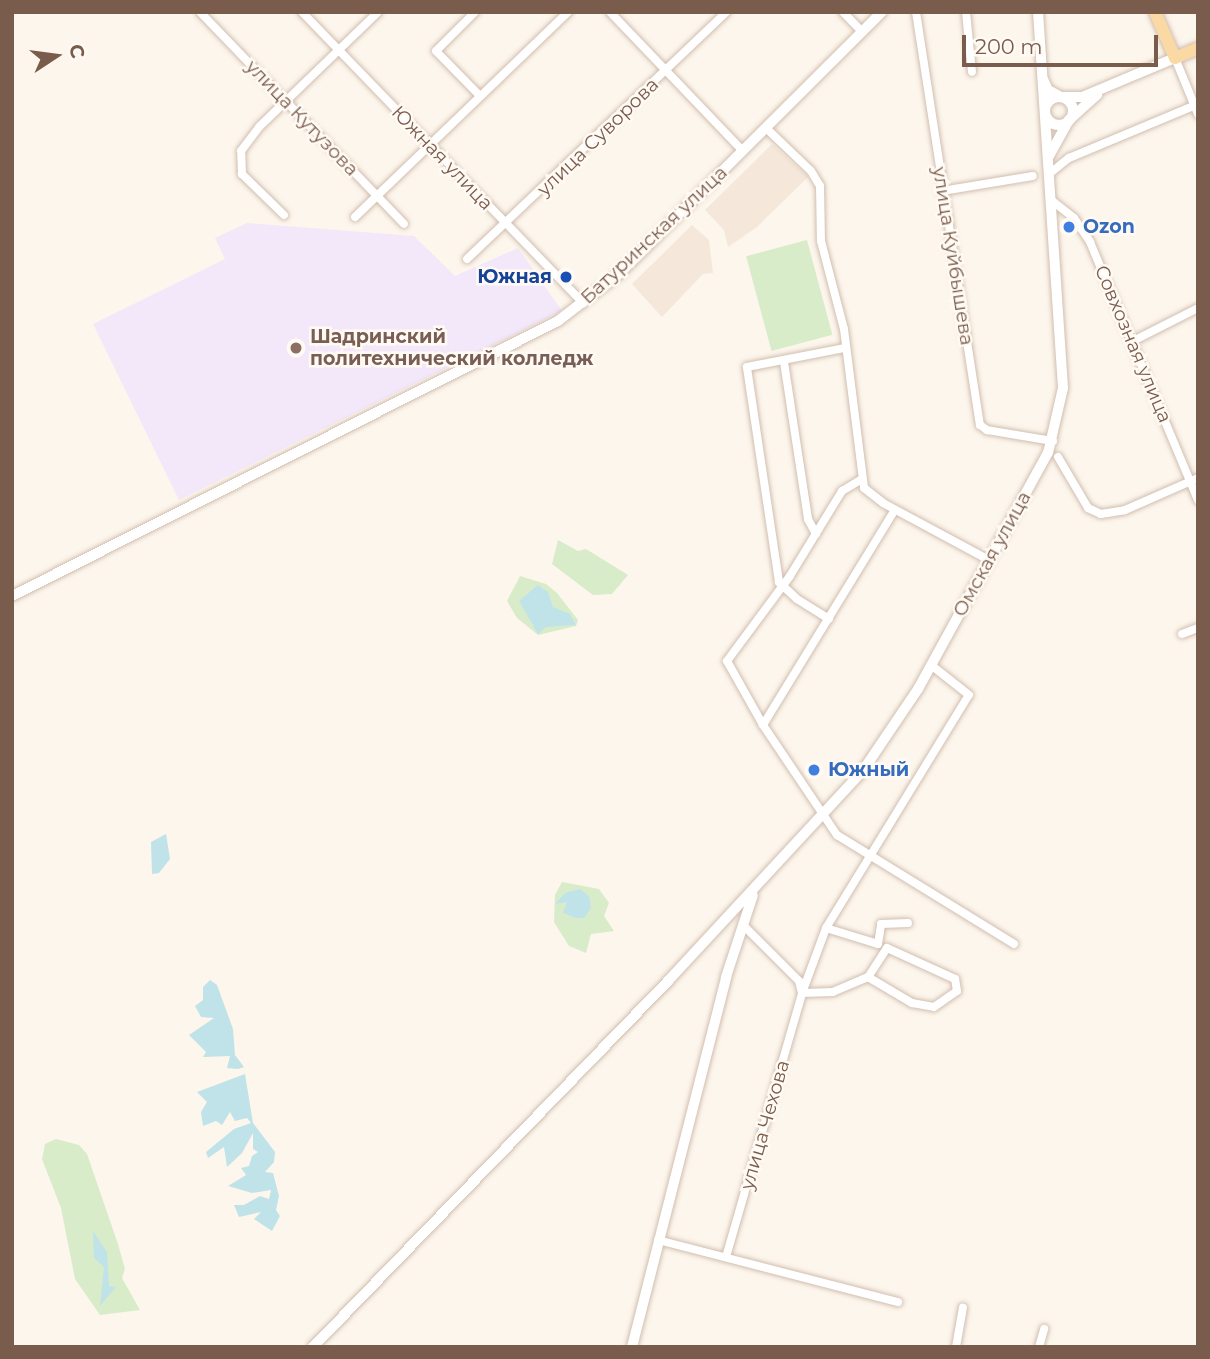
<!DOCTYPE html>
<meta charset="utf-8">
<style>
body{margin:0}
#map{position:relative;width:1210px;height:1359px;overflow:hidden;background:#fdf6ec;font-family:Montserrat,sans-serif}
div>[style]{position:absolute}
.residential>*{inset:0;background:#f5e8da}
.education>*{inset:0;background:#f3e8fa}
.green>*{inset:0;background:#d8ecc9;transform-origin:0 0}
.water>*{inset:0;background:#bfe3e8}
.roads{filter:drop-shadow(0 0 2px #d1beb0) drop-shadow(0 0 2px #d1beb0)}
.street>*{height:8px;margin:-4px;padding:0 4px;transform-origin:4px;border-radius:4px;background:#fff}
.secondary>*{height:10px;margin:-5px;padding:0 5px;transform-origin:5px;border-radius:5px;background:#fff}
.secondary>.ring{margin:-5px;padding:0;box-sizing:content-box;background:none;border:10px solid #fff;border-radius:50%}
.primary>*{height:12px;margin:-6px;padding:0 6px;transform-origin:6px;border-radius:6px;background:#fbd9a5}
.dots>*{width:19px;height:19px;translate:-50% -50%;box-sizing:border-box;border:4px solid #fffaf3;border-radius:50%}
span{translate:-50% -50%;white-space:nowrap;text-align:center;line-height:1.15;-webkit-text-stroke:5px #fffaf3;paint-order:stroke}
.street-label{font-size:19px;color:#7a5c4d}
.shop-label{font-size:19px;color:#366cbe;font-weight:700}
.left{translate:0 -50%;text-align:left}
.transit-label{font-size:19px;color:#164399;font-weight:700}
.right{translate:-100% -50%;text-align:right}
.education-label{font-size:19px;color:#785e54;font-weight:700}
.frame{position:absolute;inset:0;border:14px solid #7a5c4d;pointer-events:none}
.north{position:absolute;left:21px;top:21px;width:70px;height:70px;-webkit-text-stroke:5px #fffaf3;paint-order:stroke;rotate:77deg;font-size:19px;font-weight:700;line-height:28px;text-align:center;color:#7a5c4d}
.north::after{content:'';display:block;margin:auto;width:24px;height:32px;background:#7a5c4d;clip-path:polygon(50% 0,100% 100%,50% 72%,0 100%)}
.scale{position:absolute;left:962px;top:35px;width:196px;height:32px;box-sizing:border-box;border:4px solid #7a5c4d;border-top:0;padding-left:9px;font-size:21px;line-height:24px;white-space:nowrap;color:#7a5c4d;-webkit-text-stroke:5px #fffaf3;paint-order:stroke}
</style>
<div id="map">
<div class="residential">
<i style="clip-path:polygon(772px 144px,808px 177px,757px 227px,728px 247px,724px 230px,705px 210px)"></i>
<i style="clip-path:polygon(692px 225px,709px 240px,713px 273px,703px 274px,662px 317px,632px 284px)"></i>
</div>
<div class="education">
<i style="clip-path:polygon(247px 223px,414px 236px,455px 276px,518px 248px,562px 311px,179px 500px,93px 324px,225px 259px,215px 238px)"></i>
</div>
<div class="green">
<i style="left:807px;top:240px;width:98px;height:63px;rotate:75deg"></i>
<i style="clip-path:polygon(558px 540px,578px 551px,586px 549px,628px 575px,612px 594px,593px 595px,552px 564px)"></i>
<i style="clip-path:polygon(evenodd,520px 576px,546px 584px,557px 593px,578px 620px,576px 626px,538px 635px,517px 618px,507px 601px,520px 576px,543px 588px,553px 607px,575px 625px,533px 626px,524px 607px,543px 588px)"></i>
<i style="clip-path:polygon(562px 882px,599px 889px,609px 903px,604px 916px,614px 931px,591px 934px,586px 953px,569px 946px,554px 922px,555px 895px)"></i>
<i style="clip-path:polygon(56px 1139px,79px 1145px,87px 1154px,118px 1244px,125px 1269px,122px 1278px,140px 1310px,100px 1315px,75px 1279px,61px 1208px,42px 1159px,45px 1144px)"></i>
</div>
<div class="water">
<i style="clip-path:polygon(538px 585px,548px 592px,553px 607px,570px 614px,576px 625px,546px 627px,538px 634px,519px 601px)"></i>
<i style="clip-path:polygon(166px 834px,170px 859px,159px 873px,152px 874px,151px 842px)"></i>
<i style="clip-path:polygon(580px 889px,589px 896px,591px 908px,584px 918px,576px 918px,563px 913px,567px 902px,555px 904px,565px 893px)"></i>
<i style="clip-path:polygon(210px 980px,217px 985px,233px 1029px,235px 1055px,244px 1067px,238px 1069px,227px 1068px,230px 1056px,203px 1057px,206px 1052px,189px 1035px,214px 1018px,201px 1017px,195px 1006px,203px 1000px,203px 987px)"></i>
<i style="clip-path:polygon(245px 1074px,253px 1123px,275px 1152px,274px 1162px,265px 1172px,273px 1173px,279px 1196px,276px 1210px,280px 1216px,272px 1231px,254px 1219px,261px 1212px,239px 1217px,234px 1205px,244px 1205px,260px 1196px,269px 1199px,271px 1190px,252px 1193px,228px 1186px,246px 1175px,241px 1168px,249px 1166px,252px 1156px,258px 1152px,253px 1149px,253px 1133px,242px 1153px,227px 1167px,224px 1147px,208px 1158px,206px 1152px,234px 1129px,251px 1123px,247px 1118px,235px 1121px,230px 1112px,222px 1125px,216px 1121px,203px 1126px,201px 1112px,207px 1102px,197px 1092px)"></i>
<i style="clip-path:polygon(93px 1231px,107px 1252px,109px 1286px,116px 1287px,100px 1306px,104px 1267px,94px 1258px)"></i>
</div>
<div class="roads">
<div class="street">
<i style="left:200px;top:12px;width:294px;rotate:46.1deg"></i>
<i style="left:302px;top:12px;width:405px;rotate:46deg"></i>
<i style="left:475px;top:12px;width:55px;rotate:135deg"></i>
<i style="left:436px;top:51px;width:63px;rotate:45.6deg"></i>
<i style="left:610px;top:12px;width:192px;rotate:46.3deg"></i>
<i style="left:843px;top:12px;width:28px;rotate:46deg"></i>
<i style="left:916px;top:12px;width:418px;rotate:81.2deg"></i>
<i style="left:980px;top:425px;width:9px;rotate:36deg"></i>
<i style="left:987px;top:430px;width:67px;rotate:9.5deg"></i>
<i style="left:966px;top:12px;width:60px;rotate:84.3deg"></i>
<i style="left:1175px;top:58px;width:61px;rotate:67.7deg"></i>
<i style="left:766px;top:128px;width:62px;rotate:43.7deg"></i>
<i style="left:811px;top:171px;width:17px;rotate:59deg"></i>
<i style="left:820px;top:186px;width:55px;rotate:89deg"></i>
<i style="left:821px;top:241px;width:91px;rotate:75.4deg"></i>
<i style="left:844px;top:329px;width:160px;rotate:82.8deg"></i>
<i style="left:864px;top:488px;width:24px;rotate:38deg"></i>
<i style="left:883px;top:503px;width:120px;rotate:28.3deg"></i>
<i style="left:1049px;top:174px;width:26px;rotate:-39deg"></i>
<i style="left:1069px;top:158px;width:140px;rotate:-22.7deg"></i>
<i style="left:942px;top:191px;width:92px;rotate:-9.4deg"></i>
<i style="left:1051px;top:200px;width:29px;rotate:38deg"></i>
<i style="left:1074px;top:218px;width:29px;rotate:56deg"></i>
<i style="left:1090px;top:242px;width:280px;rotate:67.3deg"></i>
<i style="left:284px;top:215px;width:59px;rotate:-135.7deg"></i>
<i style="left:242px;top:174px;width:23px;rotate:-92deg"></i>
<i style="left:241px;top:151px;width:30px;rotate:-53deg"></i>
<i style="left:259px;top:127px;width:165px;rotate:-44deg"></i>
<i style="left:355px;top:217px;width:296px;rotate:-43.9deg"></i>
<i style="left:467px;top:259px;width:358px;rotate:-43.6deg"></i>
<i style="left:1133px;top:341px;width:73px;rotate:-26.9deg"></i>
<i style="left:784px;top:362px;width:159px;rotate:81.3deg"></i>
<i style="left:808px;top:519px;width:17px;rotate:62deg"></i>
<i style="left:1058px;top:457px;width:59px;rotate:59.5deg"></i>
<i style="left:1088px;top:508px;width:14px;rotate:25deg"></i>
<i style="left:1101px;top:514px;width:24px;rotate:-9deg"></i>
<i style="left:1125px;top:510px;width:80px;rotate:-23.7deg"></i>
<i style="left:862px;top:479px;width:23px;rotate:149deg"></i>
<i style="left:842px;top:491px;width:100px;rotate:121.5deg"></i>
<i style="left:790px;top:576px;width:106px;rotate:126.5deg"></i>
<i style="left:727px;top:661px;width:73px;rotate:60.6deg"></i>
<i style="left:763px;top:725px;width:133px;rotate:56.1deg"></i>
<i style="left:837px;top:835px;width:208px;rotate:31.6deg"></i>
<i style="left:829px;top:619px;width:38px;rotate:-148deg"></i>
<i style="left:797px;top:599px;width:25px;rotate:-137deg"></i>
<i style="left:779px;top:582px;width:217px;rotate:-98.5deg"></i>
<i style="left:747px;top:367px;width:100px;rotate:-11deg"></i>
<i style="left:1182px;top:634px;width:17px;rotate:-21deg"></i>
<i style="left:763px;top:725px;width:252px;rotate:-58.5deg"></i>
<i style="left:826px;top:928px;width:54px;rotate:17.1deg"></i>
<i style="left:878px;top:944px;width:20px;rotate:-81deg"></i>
<i style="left:881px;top:924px;width:27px;rotate:-2deg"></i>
<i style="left:868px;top:977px;width:51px;rotate:30.6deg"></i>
<i style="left:912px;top:1003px;width:22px;rotate:10deg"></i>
<i style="left:934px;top:1007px;width:28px;rotate:-35deg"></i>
<i style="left:957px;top:991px;width:12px;rotate:-99deg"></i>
<i style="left:955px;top:979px;width:75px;rotate:-155.5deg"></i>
<i style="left:887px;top:948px;width:35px;rotate:123deg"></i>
<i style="left:868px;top:977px;width:38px;rotate:157deg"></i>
<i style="left:833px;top:992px;width:31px;rotate:178deg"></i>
<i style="left:802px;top:993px;width:69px;rotate:-69.7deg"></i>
<i style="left:826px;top:928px;width:273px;rotate:-58.5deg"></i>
<i style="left:969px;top:695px;width:48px;rotate:-141.7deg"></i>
<i style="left:658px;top:1240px;width:248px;rotate:14.5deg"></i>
<i style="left:726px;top:1257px;width:275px;rotate:-73.9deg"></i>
<i style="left:802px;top:993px;width:12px;rotate:-104deg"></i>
<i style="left:799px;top:981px;width:79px;rotate:-135deg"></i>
<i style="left:956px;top:1347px;width:40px;rotate:-80deg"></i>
<i style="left:1039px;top:1347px;width:19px;rotate:-74deg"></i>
</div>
<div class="secondary">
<i style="left:1043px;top:79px;width:12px;rotate:66deg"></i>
<i style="left:1048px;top:90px;width:15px;rotate:28deg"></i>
<i style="left:1061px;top:97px;width:21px"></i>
<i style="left:1082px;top:97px;width:101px;rotate:-22.8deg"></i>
<i class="ring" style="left:1045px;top:97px;width:18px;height:18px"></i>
<i style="left:1049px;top:156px;width:41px;rotate:-60.9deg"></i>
<i style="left:1069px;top:120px;width:38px;rotate:-42deg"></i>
<i style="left:12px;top:596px;width:611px;rotate:-26.73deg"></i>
<i style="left:558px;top:321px;width:78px;rotate:-37.7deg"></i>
<i style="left:620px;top:273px;width:370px;rotate:-44.9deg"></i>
<i style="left:313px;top:1347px;width:510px;rotate:-45.87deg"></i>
<i style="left:668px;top:981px;width:289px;rotate:-47.2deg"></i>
<i style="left:864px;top:769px;width:97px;rotate:-56deg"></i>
<i style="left:918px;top:689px;width:269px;rotate:-61.2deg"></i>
<i style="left:1048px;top:453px;width:67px;rotate:-77deg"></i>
<i style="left:1063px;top:388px;width:377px;rotate:-93.8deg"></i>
<i style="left:632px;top:1347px;width:382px;rotate:-75.7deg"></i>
<i style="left:726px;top:977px;width:86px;rotate:-71.8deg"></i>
</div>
<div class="primary">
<i style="left:1155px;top:12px;width:50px;rotate:66.5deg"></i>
<i style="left:1175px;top:58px;width:25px;rotate:-23deg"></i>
</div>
</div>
<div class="dots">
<i style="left:1069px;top:227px;background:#3f7fe0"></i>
<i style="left:566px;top:277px;background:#1a4fb4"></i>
<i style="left:296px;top:348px;background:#8d6e63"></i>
<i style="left:814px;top:770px;background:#3f7fe0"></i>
</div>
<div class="street-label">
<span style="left:302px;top:118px;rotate:46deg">улица Кутузова</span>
<span style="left:598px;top:137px;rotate:-44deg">улица Суворова</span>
<span style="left:442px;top:158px;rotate:46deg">Южная улица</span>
<span style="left:654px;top:235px;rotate:-43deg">Батуринская улица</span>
<span style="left:953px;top:256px;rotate:81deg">улица Куйбышева</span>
<span style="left:1133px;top:344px;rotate:67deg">Совхозная улица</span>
<span style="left:992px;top:554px;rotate:-61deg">Омская улица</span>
<span style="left:765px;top:1125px;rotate:-74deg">улица Чехова</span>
</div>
<div class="shop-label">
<span class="left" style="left:1083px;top:227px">Ozon</span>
<span class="left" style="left:828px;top:770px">Южный</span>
</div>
<div class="transit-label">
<span class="right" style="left:552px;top:277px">Южная</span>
</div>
<div class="education-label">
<span class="left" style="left:310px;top:348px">Шадринский<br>политехнический колледж</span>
</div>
<div class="frame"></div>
<div class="north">С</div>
<div class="scale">200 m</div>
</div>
